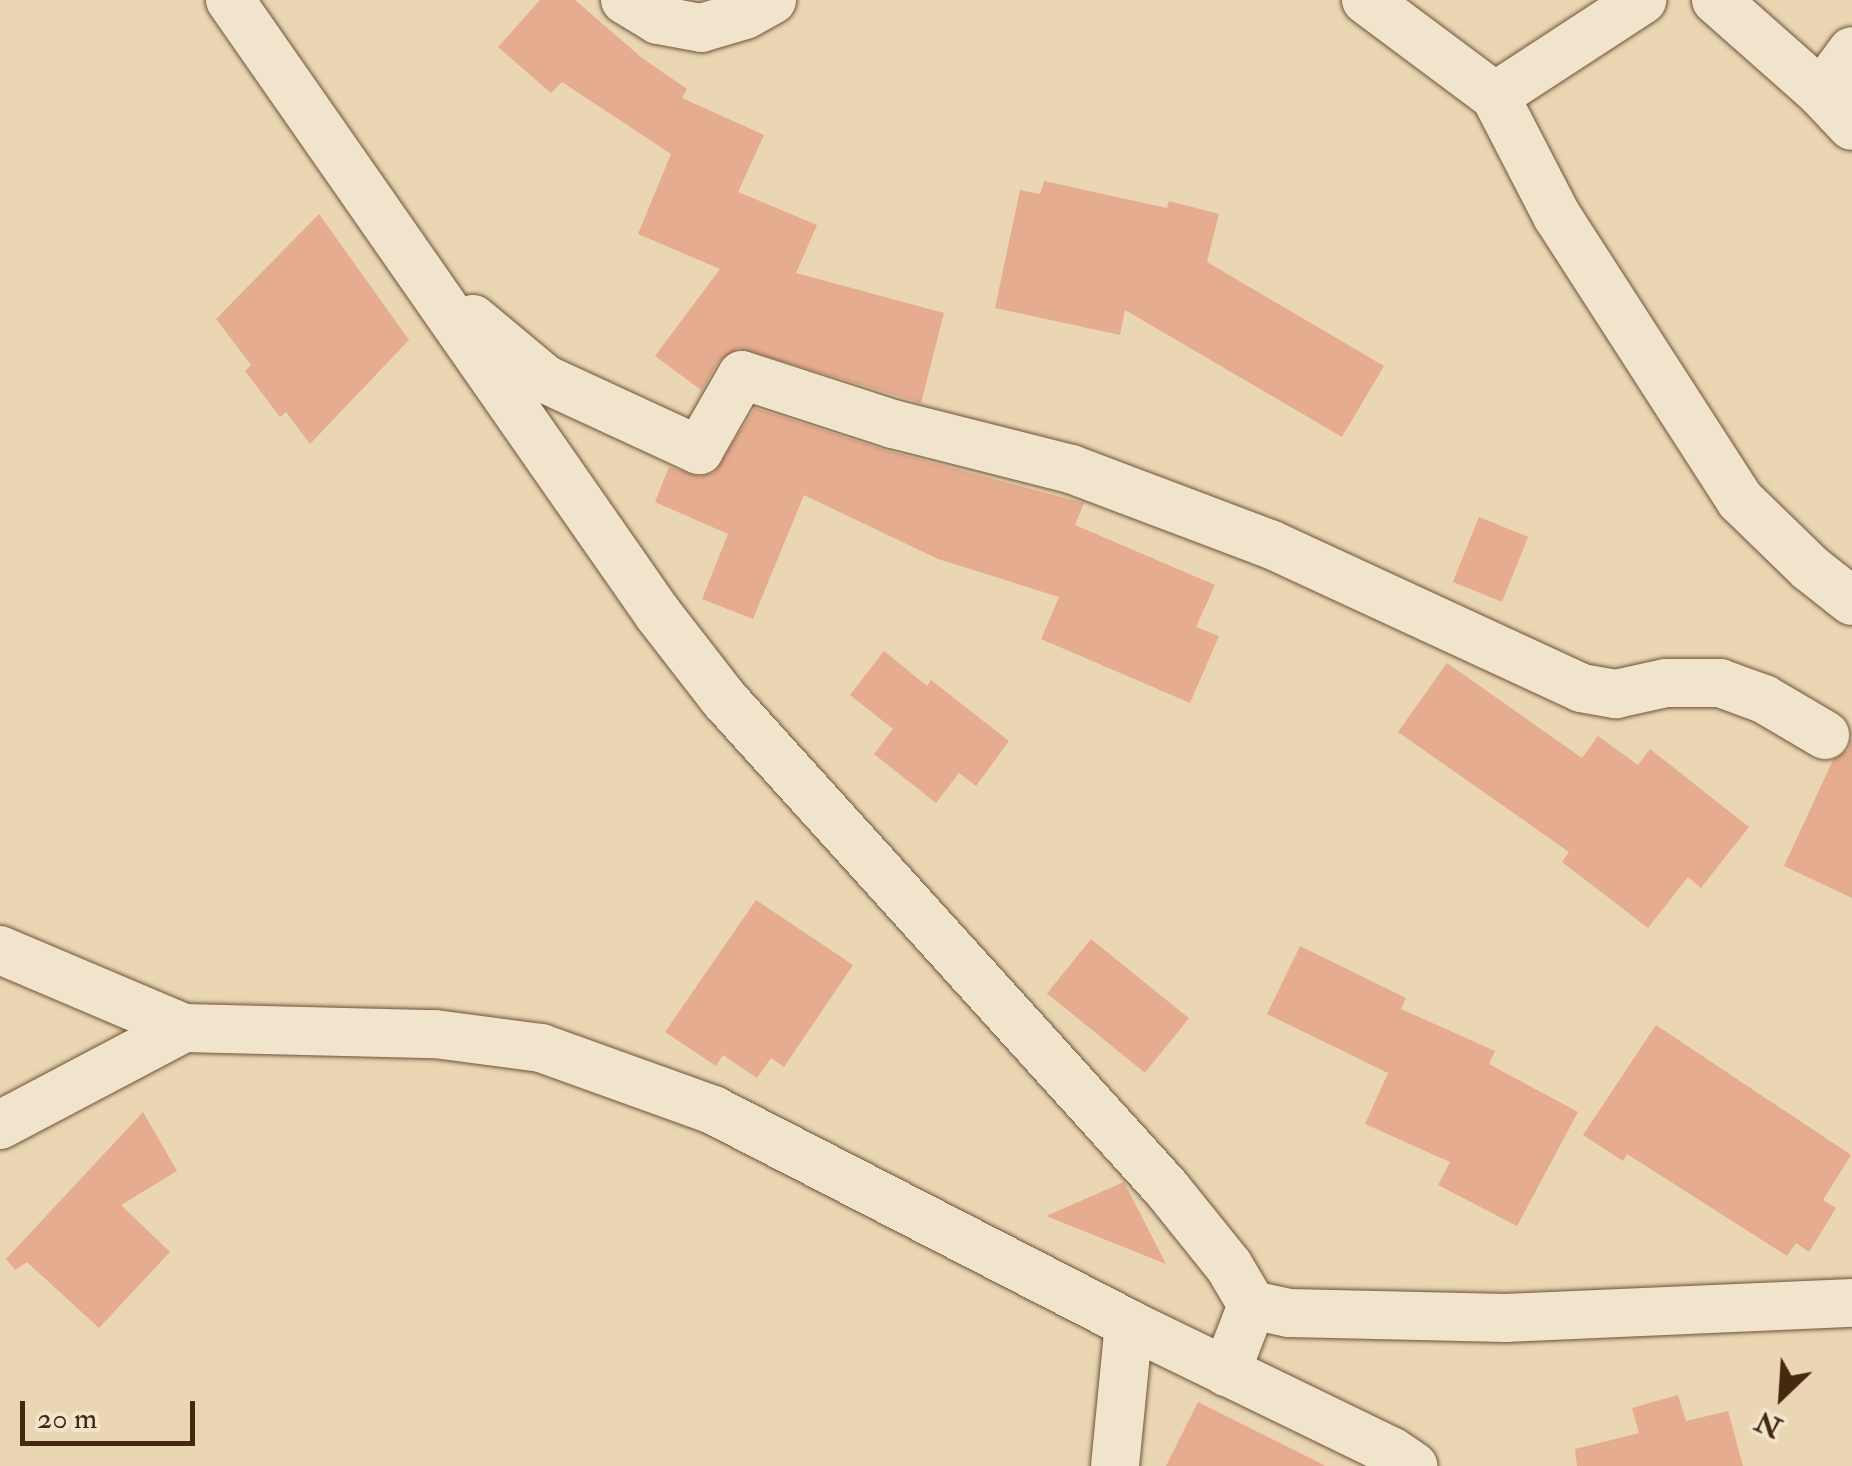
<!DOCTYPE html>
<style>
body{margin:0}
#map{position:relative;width:1852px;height:1466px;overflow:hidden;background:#ead6b2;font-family:"IM FELL Double Pica",serif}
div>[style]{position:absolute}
.building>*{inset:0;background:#e6ac8f;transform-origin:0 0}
.roads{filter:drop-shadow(0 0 2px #6f5338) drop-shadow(0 0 2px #6f5338)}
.street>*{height:48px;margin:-24px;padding:0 24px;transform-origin:24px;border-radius:24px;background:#f1e4cd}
span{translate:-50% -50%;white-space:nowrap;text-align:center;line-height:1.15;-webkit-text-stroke:10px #f1e4cd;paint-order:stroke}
.north{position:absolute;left:1732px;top:1346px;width:100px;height:100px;-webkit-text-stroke:8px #f1e4cd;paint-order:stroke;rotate:205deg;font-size:28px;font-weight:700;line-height:40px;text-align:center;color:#46270f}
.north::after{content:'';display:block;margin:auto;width:35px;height:45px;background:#46270f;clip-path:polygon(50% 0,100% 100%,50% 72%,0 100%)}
.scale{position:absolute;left:20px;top:1401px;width:175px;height:45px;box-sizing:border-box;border:5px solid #46270f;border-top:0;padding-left:12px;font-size:30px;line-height:35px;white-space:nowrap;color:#46270f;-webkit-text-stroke:8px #f1e4cd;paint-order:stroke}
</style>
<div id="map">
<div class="building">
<i style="clip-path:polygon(540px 0,575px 0,642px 58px,687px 89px,682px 98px,764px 135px,738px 192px,817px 225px,796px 273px,944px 313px,921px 403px,739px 348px,719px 361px,699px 395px,701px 390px,655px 356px,720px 269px,638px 234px,671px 154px,562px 82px,551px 93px,498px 47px)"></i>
<i style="clip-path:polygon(1044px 181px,1167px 208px,1169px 201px,1219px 214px,1207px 262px,1384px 366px,1342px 437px,1125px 310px,1120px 335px,995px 308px,1020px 190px,1040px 194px)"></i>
<i style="clip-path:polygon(319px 214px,409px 340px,310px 444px,286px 412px,280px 417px,245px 371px,251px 365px,216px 319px)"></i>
<i style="clip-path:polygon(755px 408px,885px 450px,1084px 503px,1075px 525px,1215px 585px,1196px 627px,1219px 636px,1190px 703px,1041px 639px,1059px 597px,938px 559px,804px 495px,753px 619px,702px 599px,728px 534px,655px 502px,669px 467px,700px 477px,714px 473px)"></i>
<i style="left:1479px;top:517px;width:53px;height:70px;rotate:22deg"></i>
<i style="clip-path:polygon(884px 651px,927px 686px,931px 680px,1009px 741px,976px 786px,959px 773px,936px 803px,874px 754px,893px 729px,850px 695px)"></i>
<i style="clip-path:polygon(1447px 663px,1582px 758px,1598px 736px,1638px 765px,1650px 749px,1749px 827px,1701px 888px,1688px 877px,1648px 928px,1562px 862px,1569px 852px,1398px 732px)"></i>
<i style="clip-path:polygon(1852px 738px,1852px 898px,1784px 866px,1833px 760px,1848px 750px)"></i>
<i style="clip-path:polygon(756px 900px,853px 965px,784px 1067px,771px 1058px,757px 1078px,723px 1055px,716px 1066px,665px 1032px)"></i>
<i style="left:1091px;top:939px;width:126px;height:70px;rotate:39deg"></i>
<i style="clip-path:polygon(1300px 946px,1406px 998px,1401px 1009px,1495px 1051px,1489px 1064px,1578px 1112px,1517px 1226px,1438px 1185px,1450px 1162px,1365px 1124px,1388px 1073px,1267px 1014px)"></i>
<i style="clip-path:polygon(1656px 1025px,1851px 1155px,1823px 1200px,1836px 1208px,1809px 1252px,1796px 1243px,1787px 1256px,1627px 1154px,1623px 1161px,1583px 1135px)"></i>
<i style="clip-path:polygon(143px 1112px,177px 1171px,121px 1205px,170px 1252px,99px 1328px,27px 1262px,15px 1270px,6px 1259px)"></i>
<i style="clip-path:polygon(1124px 1182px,1166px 1264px,1046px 1216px)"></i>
<i style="clip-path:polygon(1678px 1395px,1686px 1421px,1728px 1411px,1743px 1466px,1577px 1466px,1575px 1449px,1639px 1433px,1632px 1408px)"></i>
<i style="clip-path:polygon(1198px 1402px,1326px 1466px,1166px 1466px)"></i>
</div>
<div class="roads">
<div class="street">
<i style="left:230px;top:0;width:748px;rotate:55.12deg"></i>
<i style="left:658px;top:614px;width:108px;rotate:52.2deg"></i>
<i style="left:724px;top:699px;width:661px;rotate:47.88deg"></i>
<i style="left:1167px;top:1189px;width:99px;rotate:51.2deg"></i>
<i style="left:1229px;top:1266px;width:45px;rotate:59.5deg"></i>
<i style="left:625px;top:0;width:39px;rotate:31deg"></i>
<i style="left:658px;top:20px;width:44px;rotate:10.5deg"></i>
<i style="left:701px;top:28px;width:46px;rotate:-16.5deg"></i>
<i style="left:745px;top:15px;width:31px;rotate:-29deg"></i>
<i style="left:1366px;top:0;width:161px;rotate:36.7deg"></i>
<i style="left:1495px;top:96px;width:176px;rotate:-33.1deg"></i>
<i style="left:1716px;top:0;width:140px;rotate:41.5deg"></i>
<i style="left:1821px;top:93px;width:45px;rotate:46.8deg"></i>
<i style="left:1821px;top:93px;width:52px;rotate:-53.6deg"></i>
<i style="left:1495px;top:96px;width:135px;rotate:62.7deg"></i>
<i style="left:1557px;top:216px;width:338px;rotate:57.2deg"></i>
<i style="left:1740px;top:500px;width:98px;rotate:44.2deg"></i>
<i style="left:1810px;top:568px;width:53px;rotate:38.2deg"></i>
<i style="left:473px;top:319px;width:94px;rotate:39.8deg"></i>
<i style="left:545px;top:379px;width:170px;rotate:24.8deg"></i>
<i style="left:699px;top:450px;width:86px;rotate:-60.2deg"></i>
<i style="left:742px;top:375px;width:159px;rotate:18deg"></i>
<i style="left:893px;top:424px;width:184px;rotate:14.2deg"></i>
<i style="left:1071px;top:469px;width:213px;rotate:20.7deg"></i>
<i style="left:1270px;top:544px;width:343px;rotate:24.8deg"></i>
<i style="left:1581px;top:688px;width:36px;rotate:10deg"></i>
<i style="left:1616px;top:694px;width:51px;rotate:-12.4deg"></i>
<i style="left:1666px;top:683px;width:54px"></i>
<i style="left:1720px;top:683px;width:47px;rotate:20deg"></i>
<i style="left:1764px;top:699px;width:71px;rotate:30.5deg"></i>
<i style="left:0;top:950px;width:200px;rotate:23deg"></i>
<i style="left:0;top:1125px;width:208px;rotate:-27.8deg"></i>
<i style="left:184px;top:1028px;width:251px;rotate:1.4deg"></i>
<i style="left:435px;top:1034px;width:107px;rotate:7.5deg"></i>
<i style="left:541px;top:1048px;width:183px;rotate:19.8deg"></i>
<i style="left:713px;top:1110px;width:468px;rotate:27.2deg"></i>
<i style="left:1129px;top:1324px;width:291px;rotate:25.9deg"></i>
<i style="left:1391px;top:1451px;width:27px;rotate:34deg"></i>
<i style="left:1226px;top:1372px;width:72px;rotate:-68.8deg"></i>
<i style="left:1252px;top:1305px;width:38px;rotate:12deg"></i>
<i style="left:1289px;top:1313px;width:217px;rotate:1.3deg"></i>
<i style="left:1506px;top:1318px;width:346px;rotate:-2.5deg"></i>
<i style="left:1115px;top:1466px;width:143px;rotate:-84.4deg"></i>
</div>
</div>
<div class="north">N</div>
<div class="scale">20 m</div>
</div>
